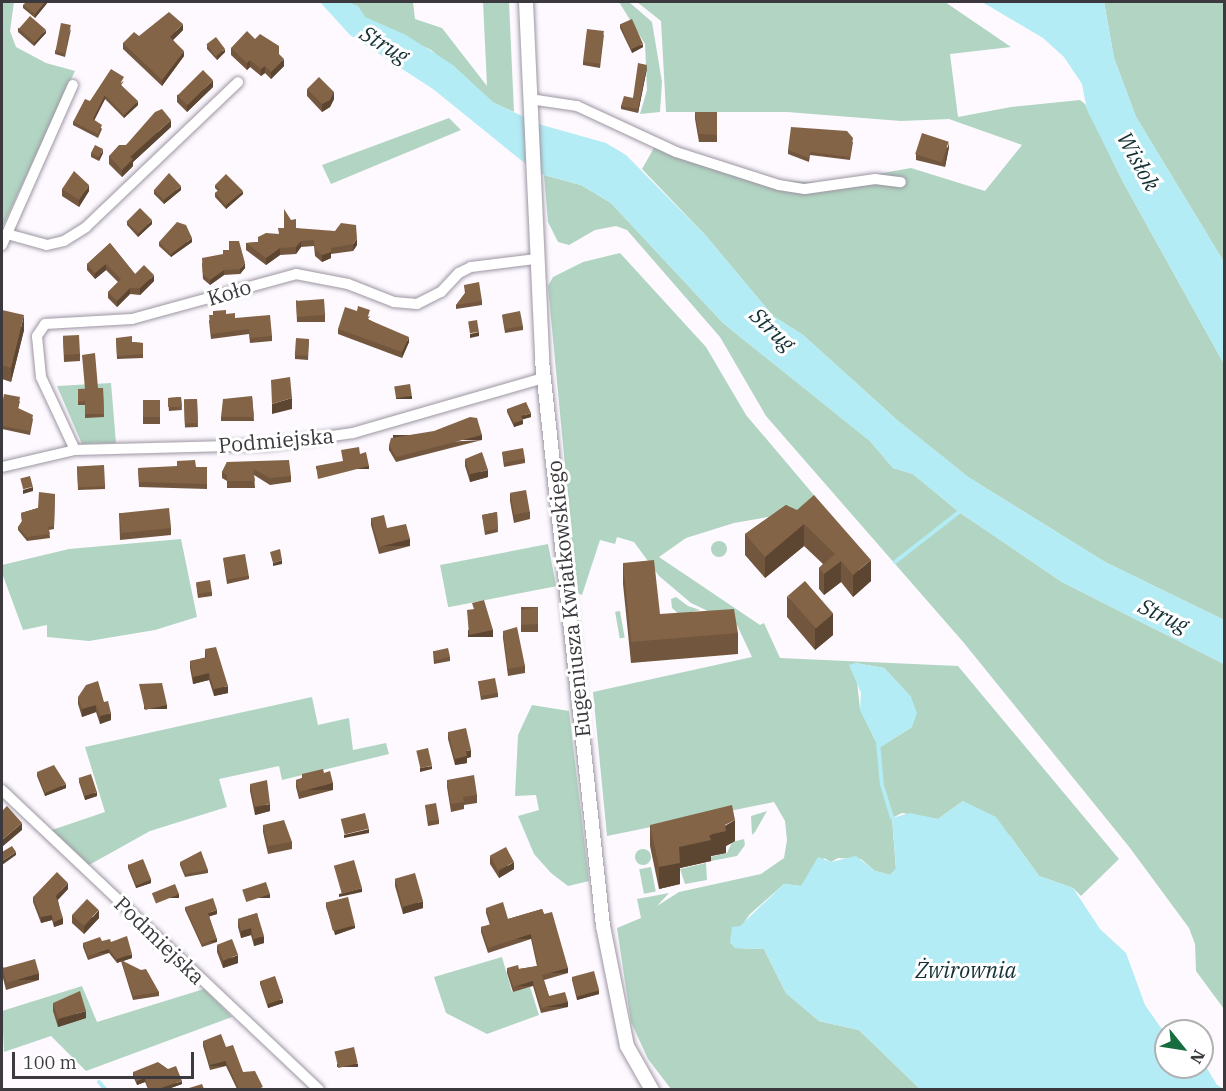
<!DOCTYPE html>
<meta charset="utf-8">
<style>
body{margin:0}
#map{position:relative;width:1226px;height:1091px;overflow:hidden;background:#fdf9ff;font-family:"IBM Plex Serif",serif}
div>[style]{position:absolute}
.green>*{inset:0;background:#b1d5c2;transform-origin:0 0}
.round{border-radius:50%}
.water>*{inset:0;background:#b3ecf4}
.stream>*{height:4px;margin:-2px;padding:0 2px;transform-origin:2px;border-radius:2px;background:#b3ecf4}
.roads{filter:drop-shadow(0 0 2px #9d95a2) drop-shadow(0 0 2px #9d95a2)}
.minor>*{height:10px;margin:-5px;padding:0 5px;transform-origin:5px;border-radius:5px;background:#fff}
.tertiary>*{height:14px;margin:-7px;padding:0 7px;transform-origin:7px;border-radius:7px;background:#fff}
.wall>*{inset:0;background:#72563d;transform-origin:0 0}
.shaded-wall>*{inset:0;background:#5c4632;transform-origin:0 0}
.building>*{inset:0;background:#846447;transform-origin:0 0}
span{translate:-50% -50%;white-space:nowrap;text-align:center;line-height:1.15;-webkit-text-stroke:6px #fff;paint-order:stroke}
.street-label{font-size:21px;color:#3c393e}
.water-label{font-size:22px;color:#143135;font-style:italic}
.frame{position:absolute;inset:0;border:3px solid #3c393e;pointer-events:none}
.north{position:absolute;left:1154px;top:1019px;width:60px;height:60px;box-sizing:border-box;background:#fff;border:2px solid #b1b0b2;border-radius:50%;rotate:120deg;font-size:16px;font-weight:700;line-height:24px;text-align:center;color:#3c393e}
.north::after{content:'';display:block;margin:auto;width:21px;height:27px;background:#176d40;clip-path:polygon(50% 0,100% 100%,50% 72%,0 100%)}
.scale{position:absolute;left:12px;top:1052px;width:182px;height:27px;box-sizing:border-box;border:3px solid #3c393e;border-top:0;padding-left:8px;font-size:18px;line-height:21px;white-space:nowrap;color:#3c393e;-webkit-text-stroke:4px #fff;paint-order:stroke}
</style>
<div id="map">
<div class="green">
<i style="clip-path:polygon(2px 2px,14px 2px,10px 31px,16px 47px,46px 63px,75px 71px,2px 228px)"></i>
<i style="clip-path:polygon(348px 2px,413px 2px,415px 19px,442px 28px,487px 86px,483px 2px,509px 2px,514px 112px,494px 103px,431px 50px,364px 17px,358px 7px)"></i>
<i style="clip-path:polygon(619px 2px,629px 2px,652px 22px,662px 82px,660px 112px,640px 114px,647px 90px,645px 44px)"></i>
<i style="clip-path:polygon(637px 2px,945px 2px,1011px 47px,950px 54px,958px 117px,1011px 107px,1080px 100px,1085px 104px,1123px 182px,1224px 364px,1224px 620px,1105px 562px,968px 477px,897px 420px,803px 335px,773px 316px,706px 236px,642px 169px,655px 146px,775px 180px,827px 183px,911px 168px,985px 191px,1022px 145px,949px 119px,901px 121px,787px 112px,666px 112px,661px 21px)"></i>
<i style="clip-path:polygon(1104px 2px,1224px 2px,1224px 262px,1136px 117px,1114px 58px)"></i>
<i style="clip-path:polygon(449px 118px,461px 130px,331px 184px,322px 165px)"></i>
<i style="clip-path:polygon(544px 175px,581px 185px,611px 203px,723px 323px,870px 441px,893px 468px,913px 474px,959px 512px,1062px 582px,1224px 664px,1224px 1009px,1196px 971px,1195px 944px,1189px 928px,1130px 848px,964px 643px,766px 416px,720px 337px,627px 230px,616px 226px,595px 230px,569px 245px,558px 242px,548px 222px)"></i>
<i style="clip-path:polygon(evenodd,620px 253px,706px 347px,746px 415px,824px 507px,734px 523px,686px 538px,659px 557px,760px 625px,764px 623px,780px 658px,958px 666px,1119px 859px,1081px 896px,1073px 888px,1039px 876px,1010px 836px,963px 801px,938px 819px,902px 813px,892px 818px,896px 869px,890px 875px,875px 871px,861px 859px,838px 858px,831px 862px,824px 858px,801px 886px,784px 884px,750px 914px,730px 942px,735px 948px,764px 949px,786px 993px,819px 1021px,859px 1030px,920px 1089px,671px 1089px,648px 1059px,631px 1022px,617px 928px,641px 918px,637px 899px,669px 893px,657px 906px,679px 892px,761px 874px,784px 858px,787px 840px,785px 821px,774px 802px,607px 836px,593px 692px,752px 657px,737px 625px,691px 603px,659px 576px,634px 542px,617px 537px,615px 544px,600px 540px,582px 595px,577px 593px,548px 286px,553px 277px,583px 262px,620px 253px,855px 663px,884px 668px,911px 697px,912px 727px,879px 748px,860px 709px,855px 663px)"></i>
<i style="clip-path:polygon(111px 383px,116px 443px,82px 444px,57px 386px)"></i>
<i style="clip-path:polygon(181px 539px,197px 617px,155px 630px,89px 641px,47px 637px,47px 625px,23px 630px,2px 573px,2px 565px,69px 549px)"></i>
<i class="round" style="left:711px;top:541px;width:16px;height:16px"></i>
<i style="left:548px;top:544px;width:43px;height:110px;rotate:79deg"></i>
<i style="clip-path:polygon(676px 597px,688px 606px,700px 610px,680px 615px,672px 608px,671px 599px)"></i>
<i style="left:620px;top:611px;width:27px;height:5px;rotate:80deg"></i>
<i style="clip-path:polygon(312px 697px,318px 725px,349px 718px,353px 750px,386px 743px,389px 754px,282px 780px,279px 766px,219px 779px,227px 807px,150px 831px,89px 865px,52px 830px,105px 812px,85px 747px)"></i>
<i style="clip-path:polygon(532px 705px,569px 711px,589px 881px,568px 886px,551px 873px,534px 854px,518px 816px,539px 810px,536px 795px,515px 796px,518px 735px)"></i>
<i style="clip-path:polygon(767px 811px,755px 832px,752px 835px,751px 816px)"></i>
<i style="clip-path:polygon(744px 839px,745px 845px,737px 856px,711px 861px,710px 857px,727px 853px,732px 842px)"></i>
<i class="round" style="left:635px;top:849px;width:16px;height:16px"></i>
<i style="clip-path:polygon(706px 863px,707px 880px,685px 884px,680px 869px)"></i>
<i style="left:651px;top:867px;width:25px;height:12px;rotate:79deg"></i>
<i style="clip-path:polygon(502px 957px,512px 992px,530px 987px,539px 1015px,487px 1034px,446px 1013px,434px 977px)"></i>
<i style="clip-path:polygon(82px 986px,97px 1022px,204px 989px,232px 1017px,86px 1071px,51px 1036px,4px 1052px,2px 1011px)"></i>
</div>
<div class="water">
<i style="clip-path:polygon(320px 2px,348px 2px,358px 6px,365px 17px,406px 35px,453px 65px,494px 103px,542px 125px,606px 143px,626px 155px,706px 236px,773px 316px,803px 335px,897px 420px,968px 477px,1105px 562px,1224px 620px,1224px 664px,1062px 582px,959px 512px,913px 474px,893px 468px,870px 441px,723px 323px,611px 203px,581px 185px,544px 175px,522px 161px,433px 89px,350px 35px)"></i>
<i style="clip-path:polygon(982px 2px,1104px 2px,1114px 58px,1136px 117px,1224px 262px,1224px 364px,1123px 182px,1087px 110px,1082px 84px,1064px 57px,1043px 38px)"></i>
<i style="clip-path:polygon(855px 663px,884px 668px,911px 697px,917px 713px,912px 727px,879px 748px,860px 710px,861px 693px,849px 665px)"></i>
<i style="clip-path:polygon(963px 801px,996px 817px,1039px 876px,1073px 888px,1100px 929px,1126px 953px,1145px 1005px,1166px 1035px,1166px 1067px,1202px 1067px,1202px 1060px,1217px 1085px,1224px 1089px,920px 1089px,859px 1030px,819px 1021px,786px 993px,764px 949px,735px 948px,730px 942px,732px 927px,740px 926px,784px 884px,801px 886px,818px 857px,831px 862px,856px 856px,875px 871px,890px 875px,896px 868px,892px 818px,910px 813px,938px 819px)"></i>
</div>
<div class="stream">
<i style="left:895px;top:562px;width:81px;rotate:-38deg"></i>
<i style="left:878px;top:743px;width:42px;rotate:84.6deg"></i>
<i style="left:882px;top:785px;width:34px;rotate:73deg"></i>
<i style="left:99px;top:1082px;width:11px;rotate:49deg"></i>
</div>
<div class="roads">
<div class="minor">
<i style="left:530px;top:99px;width:48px;rotate:8.5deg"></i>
<i style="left:577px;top:106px;width:109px;rotate:24.9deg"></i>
<i style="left:676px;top:152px;width:108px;rotate:17.8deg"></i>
<i style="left:779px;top:185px;width:26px;rotate:9deg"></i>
<i style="left:805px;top:189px;width:71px;rotate:-8.1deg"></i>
<i style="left:875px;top:179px;width:26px;rotate:7deg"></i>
<i style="left:7px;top:234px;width:41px;rotate:15.4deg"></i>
<i style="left:47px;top:245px;width:17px;rotate:-13deg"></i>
<i style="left:64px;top:241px;width:26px;rotate:-32deg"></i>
<i style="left:86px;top:227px;width:210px;rotate:-43.6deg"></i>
<i style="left:2px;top:245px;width:175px;rotate:-66.1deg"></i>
<i style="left:75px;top:450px;width:81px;rotate:-115deg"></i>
<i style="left:41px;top:377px;width:41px;rotate:-95.6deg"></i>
<i style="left:37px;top:336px;width:14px;rotate:-56deg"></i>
<i style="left:45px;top:324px;width:87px;rotate:-3.3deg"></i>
<i style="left:132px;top:319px;width:170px;rotate:-15.3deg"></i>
<i style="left:296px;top:274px;width:53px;rotate:10.9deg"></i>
<i style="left:348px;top:284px;width:49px;rotate:21.4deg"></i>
<i style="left:394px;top:302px;width:23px;rotate:5deg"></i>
<i style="left:417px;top:304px;width:27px;rotate:-27deg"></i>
<i style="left:441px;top:292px;width:26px;rotate:-47deg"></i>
<i style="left:459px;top:273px;width:13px;rotate:-27deg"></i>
<i style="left:471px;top:267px;width:64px;rotate:-7.1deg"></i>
<i style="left:2px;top:467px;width:75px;rotate:-13.1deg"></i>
<i style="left:75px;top:450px;width:193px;rotate:-1.5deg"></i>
<i style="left:268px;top:445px;width:86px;rotate:-8deg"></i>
<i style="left:353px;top:433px;width:199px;rotate:-16.1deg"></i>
<i style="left:2px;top:790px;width:436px;rotate:43.4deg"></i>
</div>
<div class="tertiary">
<i style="left:526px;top:2px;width:359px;rotate:87.4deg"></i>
<i style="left:542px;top:361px;width:568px;rotate:83.84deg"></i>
<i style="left:603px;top:926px;width:122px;rotate:78.7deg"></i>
<i style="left:627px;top:1046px;width:51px;rotate:60.4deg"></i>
</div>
</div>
<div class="wall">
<i style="clip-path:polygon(48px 2px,35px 18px,23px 8px,23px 5px)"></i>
<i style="clip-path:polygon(620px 24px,643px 47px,632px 53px,620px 28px)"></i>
<i style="clip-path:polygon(18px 28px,46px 33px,34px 46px,18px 32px)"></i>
<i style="clip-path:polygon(71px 29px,65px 57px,55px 54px,55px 51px)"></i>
<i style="clip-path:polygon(183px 30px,173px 40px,184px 56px,162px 86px,123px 49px,123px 43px,139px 36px)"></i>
<i style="clip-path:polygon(604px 34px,600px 68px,583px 65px,583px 62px)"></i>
<i style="clip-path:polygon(255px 39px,279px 55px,284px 66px,271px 79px,265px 73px,261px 76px,250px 67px,247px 70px,231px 55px,231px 48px)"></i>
<i style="clip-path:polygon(207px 45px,225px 52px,217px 60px,207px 49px)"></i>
<i style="clip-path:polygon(647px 68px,638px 113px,621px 109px,621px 106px,633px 98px)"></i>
<i style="clip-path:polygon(124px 81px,121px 85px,138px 105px,124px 118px,105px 99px,94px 120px,102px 129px,98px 138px,73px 125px,73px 122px,90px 101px)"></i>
<i style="clip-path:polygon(213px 87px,187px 112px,177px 102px,177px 95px)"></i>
<i style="clip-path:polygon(307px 89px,334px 99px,330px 107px,322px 112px,307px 96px)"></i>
<i style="clip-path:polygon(695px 112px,717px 112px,717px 142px,699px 142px,695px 119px)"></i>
<i style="clip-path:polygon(171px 127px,133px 162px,133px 166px,122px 177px,109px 164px,109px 156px,126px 145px)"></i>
<i style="clip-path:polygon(853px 142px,850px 160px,810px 155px,809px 162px,788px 154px,788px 150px)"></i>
<i style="clip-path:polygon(949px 147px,945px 167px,916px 160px,916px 154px)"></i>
<i style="clip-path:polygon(91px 153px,103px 153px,99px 161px,91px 157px)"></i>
<i style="clip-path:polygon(215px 185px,243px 194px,226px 209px,215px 197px,215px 193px,218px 191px,215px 188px)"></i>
<i style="clip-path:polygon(62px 189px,89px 191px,79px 207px,62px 196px)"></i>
<i style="clip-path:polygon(154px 190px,181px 190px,164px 204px,154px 194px)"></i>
<i style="clip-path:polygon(127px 222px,152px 224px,138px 237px,127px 225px)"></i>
<i style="clip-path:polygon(296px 228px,357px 245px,353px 251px,331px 254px,331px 258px,322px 262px,315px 256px,314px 246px,301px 247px,296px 254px,280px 255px,266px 265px,246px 250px,246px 243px,258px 242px)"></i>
<i style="clip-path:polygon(159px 242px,192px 242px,171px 257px,159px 246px)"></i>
<i style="clip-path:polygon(110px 243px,135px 274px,154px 281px,140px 295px,130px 294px,117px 307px,108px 298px,108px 292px,118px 282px,106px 270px,95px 279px,87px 270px,87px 264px)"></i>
<i style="clip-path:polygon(202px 263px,245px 268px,240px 274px,224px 275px,210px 285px,203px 279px)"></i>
<i style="clip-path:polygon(464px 285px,482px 301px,482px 305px,456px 309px,456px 305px,465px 293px)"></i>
<i style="clip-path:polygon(296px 300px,325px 315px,325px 322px,297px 322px)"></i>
<i style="clip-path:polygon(2px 310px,24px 330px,11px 382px,2px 379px)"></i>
<i style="clip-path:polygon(213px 311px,226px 314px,272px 336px,272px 341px,250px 343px,249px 334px,211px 339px,209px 321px,213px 315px)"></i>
<i style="clip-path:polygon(502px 315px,523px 326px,523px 330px,505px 333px)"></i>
<i style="clip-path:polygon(370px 316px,368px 319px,409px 342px,402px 358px,338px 334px,338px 329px)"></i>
<i style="clip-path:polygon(63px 336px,80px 354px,80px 361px,64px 362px)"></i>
<i style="clip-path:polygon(116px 338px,132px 342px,143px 343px,143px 358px,117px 359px)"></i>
<i style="clip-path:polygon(309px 339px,308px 360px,295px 359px,295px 355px)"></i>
<i style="clip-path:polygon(103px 388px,104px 417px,85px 418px,85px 405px,78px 405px,78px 389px)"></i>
<i style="clip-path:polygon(252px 396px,254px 421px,221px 421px,221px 417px)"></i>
<i style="left:181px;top:397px;width:13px;height:13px;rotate:86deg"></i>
<i style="left:197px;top:399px;width:28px;height:13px;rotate:88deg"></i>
<i style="left:143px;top:400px;width:17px;height:24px"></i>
<i style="clip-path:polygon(20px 401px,18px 409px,33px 419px,30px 435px,2px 429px,2px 405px)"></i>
<i style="clip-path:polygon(507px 409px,531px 417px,522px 419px,523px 424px,514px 427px,507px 412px)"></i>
<i style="clip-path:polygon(482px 440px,396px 462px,389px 450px,389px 445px)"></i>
<i style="clip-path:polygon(502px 452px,525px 459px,525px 463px,504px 467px)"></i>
<i style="clip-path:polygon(465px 459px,488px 477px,470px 482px,465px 466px)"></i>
<i style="clip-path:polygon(227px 462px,291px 476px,291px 482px,270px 485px,254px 475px,255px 488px,227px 488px,227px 481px,222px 478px,222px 472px)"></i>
<i style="clip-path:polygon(77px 466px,105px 486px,105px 489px,78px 490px)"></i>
<i style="clip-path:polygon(207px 467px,207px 489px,139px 487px,138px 468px)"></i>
<i style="clip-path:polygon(510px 493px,530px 512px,530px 519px,514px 523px,510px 501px)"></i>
<i style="clip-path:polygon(55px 494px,54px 529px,49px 530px,50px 538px,27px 541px,18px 530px,18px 527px,22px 522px,21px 513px,38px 508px)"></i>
<i style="clip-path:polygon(786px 505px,871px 581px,853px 597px,841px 582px,824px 595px,819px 589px,819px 568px,823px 564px,804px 546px,765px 578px,745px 555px,745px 534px)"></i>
<i style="clip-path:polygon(497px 512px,498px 532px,485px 535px,482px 515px)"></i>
<i style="clip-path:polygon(119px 513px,171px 528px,171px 535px,120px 540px)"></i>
<i style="clip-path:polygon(371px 518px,387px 528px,410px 546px,379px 554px,371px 525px)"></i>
<i style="clip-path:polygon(223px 558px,249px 576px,249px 579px,227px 584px)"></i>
<i style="clip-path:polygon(623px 563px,660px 614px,738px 633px,738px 654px,631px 663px,623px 584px)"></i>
<i style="clip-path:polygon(196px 583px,212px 592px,212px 596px,198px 598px)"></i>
<i style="clip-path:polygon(787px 596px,833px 635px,815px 650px,787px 617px)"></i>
<i style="left:538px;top:607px;width:25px;height:17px;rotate:90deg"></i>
<i style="clip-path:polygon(503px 631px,525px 666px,525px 673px,508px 676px,503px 638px)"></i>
<i style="clip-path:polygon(205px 649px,228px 693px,214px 696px,209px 680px,193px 684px,190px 668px,190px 661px,205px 658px)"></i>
<i style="clip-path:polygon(433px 651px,450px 657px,450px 661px,434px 664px)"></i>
<i style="clip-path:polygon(478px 681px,498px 693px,498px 697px,481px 700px)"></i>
<i style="clip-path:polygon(78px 697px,104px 702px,111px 720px,100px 724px,96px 712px,82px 717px,78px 704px)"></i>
<i style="clip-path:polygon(448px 732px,471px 757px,467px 758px,467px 763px,455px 765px,448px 739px)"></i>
<i style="clip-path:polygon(37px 772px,66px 788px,45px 796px,37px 776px)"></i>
<i style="clip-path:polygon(324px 773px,333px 790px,299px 799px,296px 787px,296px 780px,302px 778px,302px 774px)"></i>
<i style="clip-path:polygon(79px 779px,97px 796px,85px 800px,79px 782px)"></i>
<i style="clip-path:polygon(447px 780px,477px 795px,477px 803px,464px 805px,464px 809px,451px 812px,447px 787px)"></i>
<i style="clip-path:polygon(250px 784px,270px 811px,255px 815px,250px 791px)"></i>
<i style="clip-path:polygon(425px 805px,439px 820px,439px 824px,428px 826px)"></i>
<i style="clip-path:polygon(263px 825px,292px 842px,292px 849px,268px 854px,263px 832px)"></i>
<i style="clip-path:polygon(650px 825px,735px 841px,726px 846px,726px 853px,711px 856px,711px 861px,680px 868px,680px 884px,659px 889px,650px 846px)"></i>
<i style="clip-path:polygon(490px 856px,514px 869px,499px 878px,490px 864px)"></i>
<i style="clip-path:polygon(180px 862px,208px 870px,208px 873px,185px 877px,180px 865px)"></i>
<i style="clip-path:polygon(128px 864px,151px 883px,136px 888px,128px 868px)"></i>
<i style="clip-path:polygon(395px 879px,423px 908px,403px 914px,395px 886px)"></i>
<i style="clip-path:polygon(68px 889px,58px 900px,63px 924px,54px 927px,52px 920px,41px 923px,33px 902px,33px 897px)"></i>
<i style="clip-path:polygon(326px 903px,355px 928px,335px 935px,326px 907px)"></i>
<i style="clip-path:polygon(185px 907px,217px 914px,209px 916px,217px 942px,202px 947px,185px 910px)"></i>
<i style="clip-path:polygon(486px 908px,508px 919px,542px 909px,568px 973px,544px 980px,549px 996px,568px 1007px,541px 1013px,533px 986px,513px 992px,507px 973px,507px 968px,519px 969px,537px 966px,531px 939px,488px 953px,481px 932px,481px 927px,490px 925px,486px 913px)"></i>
<i style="clip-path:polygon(257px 913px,264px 943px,254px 946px,251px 935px,241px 938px,238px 927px,238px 919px)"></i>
<i style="clip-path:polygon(72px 915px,99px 918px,84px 934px,72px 923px)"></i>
<i style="clip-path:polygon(102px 941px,111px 942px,132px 958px,123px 961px,159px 992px,159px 996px,133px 1000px,121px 961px,117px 963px,109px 953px,88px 960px,83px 947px,83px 943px)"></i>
<i style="clip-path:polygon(217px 945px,238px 963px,223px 968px,217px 952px)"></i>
<i style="clip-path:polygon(2px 967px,39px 980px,6px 990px,2px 974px)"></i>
<i style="clip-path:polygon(572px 977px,599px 994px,577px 1000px,572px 980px)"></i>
<i style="clip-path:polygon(260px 981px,283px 1003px,268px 1008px,260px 984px)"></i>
<i style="clip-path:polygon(53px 1003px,86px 1018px,58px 1027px,53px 1011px)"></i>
<i style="clip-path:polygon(203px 1041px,226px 1047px,243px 1072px,263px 1089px,237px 1089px,226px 1066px,210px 1070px,203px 1046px)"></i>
<i style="clip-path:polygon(133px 1072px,182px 1084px,168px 1089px,148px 1089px,145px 1082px,137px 1085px,133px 1076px)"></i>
</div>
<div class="shaded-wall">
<i style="clip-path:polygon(45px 2px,48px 2px,35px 18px,35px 14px)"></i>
<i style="clip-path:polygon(183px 24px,183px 30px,170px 43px,170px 37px)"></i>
<i style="clip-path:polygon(46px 30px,46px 33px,34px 46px,34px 42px)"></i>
<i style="clip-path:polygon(643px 44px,643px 47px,632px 53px,632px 49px)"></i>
<i style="clip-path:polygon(225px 49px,225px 52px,217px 60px,217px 56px)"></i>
<i style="clip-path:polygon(184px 51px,184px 56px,162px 86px,162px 80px)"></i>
<i style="clip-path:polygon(284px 59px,284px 66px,271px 79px,271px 72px)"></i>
<i style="clip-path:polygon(250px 60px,250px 67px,247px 70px,247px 63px)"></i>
<i style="clip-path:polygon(647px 65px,647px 68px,638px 113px,638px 109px)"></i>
<i style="clip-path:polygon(265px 66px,265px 73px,261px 76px,261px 69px)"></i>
<i style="clip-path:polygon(213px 80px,213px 87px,187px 112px,187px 105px)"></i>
<i style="clip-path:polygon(334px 92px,334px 99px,330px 107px,322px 112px,322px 104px)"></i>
<i style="clip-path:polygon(105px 95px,105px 99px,93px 123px,93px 119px)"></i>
<i style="clip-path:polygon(138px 101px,138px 105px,124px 118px,124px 115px)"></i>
<i style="clip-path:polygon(171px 120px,171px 127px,133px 162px,133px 166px,122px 177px,122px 170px,130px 157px)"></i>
<i style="clip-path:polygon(949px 142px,949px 147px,945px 167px,945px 162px)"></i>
<i style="clip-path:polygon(103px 149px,103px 153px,99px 161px,99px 158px)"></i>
<i style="clip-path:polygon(89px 185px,89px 191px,79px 207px,79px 200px)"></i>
<i style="clip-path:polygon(181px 186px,181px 190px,164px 204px,164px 200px)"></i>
<i style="clip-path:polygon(243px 191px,243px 194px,226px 209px,226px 205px)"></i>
<i style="clip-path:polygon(152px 220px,152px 224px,138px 237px,138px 234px)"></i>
<i style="clip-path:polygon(192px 238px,192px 242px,171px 257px,171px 254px)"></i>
<i style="clip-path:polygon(357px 239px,357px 245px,353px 251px,353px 244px)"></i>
<i style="clip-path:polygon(301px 241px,301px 247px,296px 254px,296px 247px)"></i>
<i style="clip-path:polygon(280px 248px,280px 255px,266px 265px,266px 258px)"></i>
<i style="clip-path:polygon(331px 252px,331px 258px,322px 262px,322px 255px)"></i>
<i style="clip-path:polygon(245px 263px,245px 268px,240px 274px,240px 269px)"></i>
<i style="clip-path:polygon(106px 264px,106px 270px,95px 279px,95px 273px)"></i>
<i style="clip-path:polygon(224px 270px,224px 275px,210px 285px,210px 280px)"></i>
<i style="clip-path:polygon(154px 275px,154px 281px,140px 295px,140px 288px)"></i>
<i style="clip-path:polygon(130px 288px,130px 294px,117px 307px,117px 301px)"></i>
<i style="clip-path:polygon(24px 315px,24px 330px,11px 382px,11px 368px)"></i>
<i style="clip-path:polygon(479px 332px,479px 336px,470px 338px,470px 334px)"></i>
<i style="clip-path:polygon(409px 337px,409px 342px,402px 358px,402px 352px)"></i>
<i style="left:412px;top:396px;width:3px;height:16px;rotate:90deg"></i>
<i style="clip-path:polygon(292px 398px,292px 409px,272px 414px,272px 404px)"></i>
<i style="clip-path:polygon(531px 413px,531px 417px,521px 420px,521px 416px)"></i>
<i style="clip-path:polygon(523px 420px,523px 424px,514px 427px,514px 423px)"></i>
<i style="left:482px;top:435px;width:5px;height:89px;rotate:90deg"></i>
<i style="left:369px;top:466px;width:3px;height:53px;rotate:90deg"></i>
<i style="clip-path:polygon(488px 470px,488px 477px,470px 482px,470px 474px)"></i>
<i style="clip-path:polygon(33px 487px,33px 491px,23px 494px,23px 490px)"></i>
<i style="clip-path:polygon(804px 524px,804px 546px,765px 578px,765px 557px)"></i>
<i style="left:410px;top:539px;width:7px;height:32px;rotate:90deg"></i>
<i style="clip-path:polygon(282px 560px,282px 564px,273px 566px,273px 563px)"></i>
<i style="clip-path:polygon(871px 560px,871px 581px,853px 597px,853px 575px)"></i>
<i style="clip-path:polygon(841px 561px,841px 582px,824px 595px,824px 574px)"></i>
<i style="clip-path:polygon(833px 613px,833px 635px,815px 650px,815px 628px)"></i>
<i style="left:493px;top:630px;width:7px;height:25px;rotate:90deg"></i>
<i style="clip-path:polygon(209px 673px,209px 680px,193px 684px,193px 677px)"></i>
<i style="clip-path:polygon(228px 686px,228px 693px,214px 696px,214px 689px)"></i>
<i style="clip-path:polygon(96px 705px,96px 712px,82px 717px,82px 709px)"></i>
<i style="left:167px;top:705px;width:4px;height:23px;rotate:90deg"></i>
<i style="clip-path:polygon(111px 713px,111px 720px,100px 724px,100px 716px)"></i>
<i style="clip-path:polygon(471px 750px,471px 757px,467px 758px,467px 763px,455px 765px,455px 759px,466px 751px)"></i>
<i style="clip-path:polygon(432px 766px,432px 769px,420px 772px,420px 768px)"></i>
<i style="left:333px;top:783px;width:7px;height:35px;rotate:90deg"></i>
<i style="clip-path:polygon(66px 784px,66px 788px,45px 796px,45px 793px)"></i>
<i style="clip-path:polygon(97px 792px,97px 796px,85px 800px,85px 796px)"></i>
<i style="clip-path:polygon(270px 804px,270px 811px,255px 815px,255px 807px)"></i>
<i style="clip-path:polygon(735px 820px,735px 841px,726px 846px,726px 853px,711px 856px,711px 861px,680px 868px,680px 884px,659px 889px,659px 867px,679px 847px,709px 835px)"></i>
<i style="clip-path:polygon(22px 823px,22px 830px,2px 847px,2px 840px)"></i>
<i style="clip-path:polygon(369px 829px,369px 833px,344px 838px,344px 835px)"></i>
<i style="clip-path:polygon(16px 852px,16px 855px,2px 865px,2px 861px)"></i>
<i style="clip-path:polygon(514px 862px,514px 869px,499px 878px,499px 871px)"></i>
<i style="clip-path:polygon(151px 879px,151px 883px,136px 888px,136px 885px)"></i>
<i style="clip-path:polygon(68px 883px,68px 889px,56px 901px,56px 896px)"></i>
<i style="clip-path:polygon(362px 888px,362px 892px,339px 897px,339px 894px)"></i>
<i style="left:179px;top:894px;width:4px;height:25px;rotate:90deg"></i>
<i style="left:270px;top:894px;width:4px;height:25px;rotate:90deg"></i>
<i style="clip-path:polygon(423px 901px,423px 908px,403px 914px,403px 907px)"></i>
<i style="clip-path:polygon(99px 910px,99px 918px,84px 934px,84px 927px)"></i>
<i style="clip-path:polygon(217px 910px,217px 914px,208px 917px,208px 913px)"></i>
<i style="clip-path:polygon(52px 915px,52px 920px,41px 923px,41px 917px)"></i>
<i style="clip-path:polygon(63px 918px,63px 924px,54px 927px,54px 922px)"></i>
<i style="clip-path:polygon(355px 925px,355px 928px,335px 935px,335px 931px)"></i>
<i style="clip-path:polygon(251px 928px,251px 935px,241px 938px,241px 931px)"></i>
<i style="left:531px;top:934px;width:5px;height:45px;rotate:90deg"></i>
<i style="clip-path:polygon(264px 936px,264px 943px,254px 946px,254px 939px)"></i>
<i style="left:217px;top:939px;width:3px;height:16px;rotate:90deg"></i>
<i style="left:109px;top:949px;width:4px;height:22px;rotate:90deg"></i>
<i style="clip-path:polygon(132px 954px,132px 958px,117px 963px,117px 959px)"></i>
<i style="clip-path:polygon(238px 955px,238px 963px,223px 968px,223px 961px)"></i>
<i style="left:568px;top:968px;width:5px;height:27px;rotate:90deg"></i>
<i style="left:39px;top:973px;width:7px;height:34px;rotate:90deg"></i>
<i style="left:533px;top:981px;width:5px;height:21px;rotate:90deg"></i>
<i style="clip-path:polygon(599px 990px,599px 994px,577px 1000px,577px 997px)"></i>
<i style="clip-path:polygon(283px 999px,283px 1003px,268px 1008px,268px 1004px)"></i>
<i style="left:568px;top:1002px;width:5px;height:28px;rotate:90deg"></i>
<i style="clip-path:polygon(86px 1011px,86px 1018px,58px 1027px,58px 1019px)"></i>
<i style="left:226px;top:1061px;width:5px;height:16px;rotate:90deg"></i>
<i style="left:358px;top:1064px;width:3px;height:21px;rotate:90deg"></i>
<i style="clip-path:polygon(145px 1078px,145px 1082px,137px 1085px,137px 1081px)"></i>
<i style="clip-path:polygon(182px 1081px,182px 1084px,168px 1089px,158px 1089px)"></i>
</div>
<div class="building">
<i style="clip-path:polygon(26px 2px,45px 2px,35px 14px,23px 5px)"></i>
<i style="clip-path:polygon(169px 12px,183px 24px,170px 37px,184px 51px,162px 80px,123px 43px,134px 32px,139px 36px)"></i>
<i style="left:30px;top:16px;width:21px;height:17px;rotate:41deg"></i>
<i style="left:632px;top:19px;width:27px;height:13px;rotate:66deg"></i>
<i style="left:61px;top:23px;width:10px;height:29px;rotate:11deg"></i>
<i style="left:587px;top:29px;width:17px;height:33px;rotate:7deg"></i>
<i style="clip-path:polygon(247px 31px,255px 39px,260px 34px,279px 46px,279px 54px,284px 59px,271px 72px,265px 66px,261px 69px,250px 60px,247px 63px,231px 48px)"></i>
<i style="left:216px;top:37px;width:15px;height:12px;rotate:53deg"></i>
<i style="clip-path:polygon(638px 63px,647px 65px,638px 109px,621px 106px,624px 96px,633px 98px)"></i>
<i style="clip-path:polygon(111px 69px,124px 77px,120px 84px,138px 101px,124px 115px,105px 95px,93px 119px,102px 125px,98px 134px,73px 122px,85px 99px,90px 101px)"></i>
<i style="left:203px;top:70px;width:14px;height:36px;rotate:45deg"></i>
<i style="clip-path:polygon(319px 77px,334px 92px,330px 100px,322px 104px,307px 89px)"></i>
<i style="clip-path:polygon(162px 109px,171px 120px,130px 157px,133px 159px,122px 170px,109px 156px,119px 145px,126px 145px,155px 112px)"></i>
<i style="clip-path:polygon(695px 112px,717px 112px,717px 135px,699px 134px)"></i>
<i style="clip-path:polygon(791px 127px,847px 131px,853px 138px,850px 157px,810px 152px,809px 158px,788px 150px)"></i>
<i style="left:922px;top:133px;width:28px;height:22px;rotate:18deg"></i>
<i style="left:95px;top:145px;width:9px;height:9px;rotate:27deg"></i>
<i style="clip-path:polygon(74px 171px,89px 185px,79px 200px,62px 189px)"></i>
<i style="clip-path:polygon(169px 173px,181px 186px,164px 200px,154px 190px)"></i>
<i style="clip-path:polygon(226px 174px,243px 191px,226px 205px,215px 193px,220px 189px,215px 185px)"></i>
<i style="left:140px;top:208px;width:17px;height:19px;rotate:45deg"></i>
<i style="clip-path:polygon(284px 209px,291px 220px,296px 219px,296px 228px,335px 231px,341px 223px,356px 225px,357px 239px,353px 244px,331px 248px,331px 252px,322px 255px,315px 249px,314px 240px,301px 241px,296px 247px,280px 248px,266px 258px,246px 243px,258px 242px,258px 237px,266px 233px,279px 234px,278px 228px,284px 228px)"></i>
<i style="clip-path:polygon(177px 222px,186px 225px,192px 238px,171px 254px,159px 242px)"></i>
<i style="clip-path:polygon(229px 241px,239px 241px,245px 263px,240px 269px,224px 270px,210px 280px,203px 274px,202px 258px,223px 254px,223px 250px,229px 250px)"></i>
<i style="clip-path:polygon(110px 243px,135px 274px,144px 265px,154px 275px,140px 288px,130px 288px,117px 301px,108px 292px,121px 279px,106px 264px,95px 273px,87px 264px)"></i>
<i style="clip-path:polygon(479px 282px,482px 301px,456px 305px,466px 292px,464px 285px)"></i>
<i style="left:324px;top:299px;width:16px;height:28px;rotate:86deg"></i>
<i style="clip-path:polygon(358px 306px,370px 310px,367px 319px,409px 337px,402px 352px,338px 329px,345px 307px,357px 311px)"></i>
<i style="clip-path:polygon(2px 310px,24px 315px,11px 368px,2px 365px)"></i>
<i style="clip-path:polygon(226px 310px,226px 314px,235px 313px,235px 318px,270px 315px,272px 336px,250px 338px,249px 329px,211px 334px,209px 315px,214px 315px,213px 311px)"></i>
<i style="left:520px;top:311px;width:15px;height:18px;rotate:79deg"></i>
<i style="left:477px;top:320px;width:12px;height:9px;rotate:81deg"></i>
<i style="left:79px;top:335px;width:19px;height:16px;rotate:87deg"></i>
<i style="clip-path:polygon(132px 336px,132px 342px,143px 343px,143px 354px,117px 356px,116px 338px)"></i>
<i style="left:296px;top:338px;width:13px;height:17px;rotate:4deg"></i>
<i style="clip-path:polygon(95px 353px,98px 388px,103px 388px,104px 414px,85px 414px,85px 401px,78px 402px,78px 389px,85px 389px,82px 355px)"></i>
<i style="clip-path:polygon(290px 377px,292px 398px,272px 404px,271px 380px)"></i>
<i style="left:410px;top:384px;width:12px;height:16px;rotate:81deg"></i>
<i style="clip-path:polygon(4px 394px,20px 397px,18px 408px,33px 415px,30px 431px,2px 426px,2px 405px)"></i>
<i style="clip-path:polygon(252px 396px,254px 417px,221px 417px,223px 399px)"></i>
<i style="clip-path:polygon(181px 397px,182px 407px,168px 407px,168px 398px)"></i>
<i style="left:197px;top:399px;width:24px;height:13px;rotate:88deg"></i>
<i style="left:143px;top:400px;width:17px;height:17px"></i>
<i style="clip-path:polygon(526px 402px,531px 413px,521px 416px,523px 420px,514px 423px,507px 409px)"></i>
<i style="clip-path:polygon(470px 417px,477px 418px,482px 435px,396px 457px,389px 445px,391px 438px,434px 431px)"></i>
<i style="clip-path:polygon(359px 447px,360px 454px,366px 452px,369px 466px,318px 479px,316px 466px,343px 461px,341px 450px)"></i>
<i style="left:523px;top:448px;width:11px;height:21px;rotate:80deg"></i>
<i style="clip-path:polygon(482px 452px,488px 470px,470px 474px,465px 459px)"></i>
<i style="clip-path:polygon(195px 460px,196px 467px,207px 467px,207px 484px,139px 482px,138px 468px,177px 466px,177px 461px)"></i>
<i style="clip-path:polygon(289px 460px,291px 476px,270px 478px,253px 469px,255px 481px,227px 481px,227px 475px,222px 472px,227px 462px)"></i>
<i style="left:104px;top:465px;width:21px;height:27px;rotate:87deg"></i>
<i style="left:30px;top:476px;width:11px;height:10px;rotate:75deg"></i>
<i style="left:526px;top:490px;width:22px;height:16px;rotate:80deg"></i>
<i style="clip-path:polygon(39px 492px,55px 494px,54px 526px,48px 527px,50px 534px,27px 537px,18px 527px,22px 521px,21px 513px,38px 508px)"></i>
<i style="clip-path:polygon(814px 495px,871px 560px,853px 575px,841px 561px,824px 574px,819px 568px,835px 554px,804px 524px,765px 557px,745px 534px,786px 505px,797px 510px)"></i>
<i style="left:169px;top:508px;width:20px;height:50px;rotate:84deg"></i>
<i style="clip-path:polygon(497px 512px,498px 529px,485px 531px,482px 515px)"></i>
<i style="clip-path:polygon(384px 515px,387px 528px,406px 524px,410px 539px,379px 547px,371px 518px)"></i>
<i style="clip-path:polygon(280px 549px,282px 560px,273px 563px,270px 552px)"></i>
<i style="left:245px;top:554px;width:22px;height:22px;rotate:80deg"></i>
<i style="clip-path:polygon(654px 560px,660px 614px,734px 609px,738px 633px,631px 642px,623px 563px)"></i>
<i style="left:210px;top:580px;width:12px;height:14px;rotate:81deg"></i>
<i style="left:805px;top:581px;width:43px;height:23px;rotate:49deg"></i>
<i style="clip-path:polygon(484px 600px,493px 630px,469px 635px,467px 610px,474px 609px,472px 603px)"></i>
<i style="clip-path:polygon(538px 607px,538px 624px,521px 625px,521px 610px)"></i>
<i style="clip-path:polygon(517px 627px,525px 666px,508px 669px,503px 631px)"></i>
<i style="clip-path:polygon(216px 647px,228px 686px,214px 689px,209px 673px,193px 677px,190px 661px,207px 657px,205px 649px)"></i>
<i style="left:448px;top:648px;width:9px;height:15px;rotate:77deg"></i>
<i style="left:495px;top:678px;width:15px;height:17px;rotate:79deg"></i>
<i style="clip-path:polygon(98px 681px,104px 702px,108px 701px,111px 713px,100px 716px,96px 705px,82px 709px,78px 697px,86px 685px)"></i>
<i style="clip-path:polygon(162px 683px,167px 705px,145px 710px,139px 684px)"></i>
<i style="clip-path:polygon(466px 728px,471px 750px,466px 751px,467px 756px,455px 759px,448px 732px)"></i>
<i style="left:428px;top:748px;width:18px;height:12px;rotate:77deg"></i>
<i style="clip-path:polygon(54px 765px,66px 784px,45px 793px,37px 772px)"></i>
<i style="clip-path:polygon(323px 769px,324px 773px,330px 771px,333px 783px,299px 792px,296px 780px,303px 778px,302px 774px)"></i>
<i style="left:91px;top:774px;width:19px;height:13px;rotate:72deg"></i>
<i style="clip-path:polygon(474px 775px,477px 795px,463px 797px,464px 802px,451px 804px,447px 780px)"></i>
<i style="clip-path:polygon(267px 780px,270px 804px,255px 807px,250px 784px)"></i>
<i style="left:436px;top:803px;width:17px;height:11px;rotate:80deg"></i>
<i style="clip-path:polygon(732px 805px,735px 820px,725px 825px,726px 831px,709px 835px,711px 840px,679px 847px,680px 863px,659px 867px,650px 825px)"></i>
<i style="clip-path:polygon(7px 806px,22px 823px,2px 840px,2px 811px)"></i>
<i style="left:365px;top:813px;width:16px;height:25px;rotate:76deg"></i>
<i style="clip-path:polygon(284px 820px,292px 842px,268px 846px,263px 825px)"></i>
<i style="clip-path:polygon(12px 846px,16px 852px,2px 861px,2px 852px)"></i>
<i style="left:506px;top:847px;width:17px;height:18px;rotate:62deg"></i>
<i style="clip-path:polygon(201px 851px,208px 870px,185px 874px,180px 862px)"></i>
<i style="left:143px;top:859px;width:22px;height:16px;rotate:68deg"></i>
<i style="left:354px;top:860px;width:29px;height:21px;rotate:74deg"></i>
<i style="clip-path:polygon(57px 872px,68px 883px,56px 896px,63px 918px,54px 922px,52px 915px,41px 917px,33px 897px)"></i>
<i style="left:415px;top:873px;width:29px;height:21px;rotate:74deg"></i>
<i style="left:266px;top:882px;width:13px;height:25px;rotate:72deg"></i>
<i style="left:175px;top:884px;width:11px;height:25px;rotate:68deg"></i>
<i style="left:348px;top:897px;width:29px;height:23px;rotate:76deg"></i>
<i style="clip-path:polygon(213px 898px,217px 910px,208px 913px,217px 939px,202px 944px,185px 907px)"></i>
<i style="left:87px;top:899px;width:16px;height:22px;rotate:43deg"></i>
<i style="clip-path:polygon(503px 902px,508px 919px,542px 909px,544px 914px,552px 912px,568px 968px,542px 975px,549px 996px,565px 992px,568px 1002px,541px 1008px,533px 981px,513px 987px,507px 968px,518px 965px,519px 969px,538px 966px,531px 934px,488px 948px,481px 927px,491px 924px,486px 908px)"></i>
<i style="clip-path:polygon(257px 913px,264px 936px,254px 939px,251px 928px,241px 931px,238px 919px)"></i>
<i style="clip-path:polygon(127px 936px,132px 954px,117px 959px,109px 949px,88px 956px,83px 943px,100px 937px,102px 941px,110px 939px,111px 942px)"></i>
<i style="left:232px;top:939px;width:17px;height:16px;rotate:69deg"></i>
<i style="left:35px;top:959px;width:15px;height:34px;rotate:74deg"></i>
<i style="clip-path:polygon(121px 960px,141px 970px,146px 969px,159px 992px,133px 996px)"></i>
<i style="left:594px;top:971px;width:20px;height:23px;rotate:75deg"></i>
<i style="left:275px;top:976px;width:24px;height:16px;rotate:71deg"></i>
<i style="clip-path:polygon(80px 991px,86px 1011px,58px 1019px,53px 1003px)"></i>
<i style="clip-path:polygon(221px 1034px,226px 1047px,233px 1045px,243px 1072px,255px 1071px,263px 1087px,256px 1089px,239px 1089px,226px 1061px,210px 1065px,203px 1041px)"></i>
<i style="left:354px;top:1047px;width:17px;height:20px;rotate:77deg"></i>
<i style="clip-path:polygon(158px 1062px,168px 1069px,176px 1066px,182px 1081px,158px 1089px,149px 1089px,145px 1078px,137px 1081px,133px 1072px)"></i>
<i style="clip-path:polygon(202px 1084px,204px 1089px,186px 1089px)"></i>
</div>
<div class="street-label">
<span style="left:229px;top:292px;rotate:-17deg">Koło</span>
<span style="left:276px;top:440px;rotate:-5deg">Podmiejska</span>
<span style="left:568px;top:599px;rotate:-96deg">Eugeniusza Kwiatkowskiego</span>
<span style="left:160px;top:940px;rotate:44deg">Podmiejska</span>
</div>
<div class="water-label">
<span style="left:385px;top:44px;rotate:31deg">Strug</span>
<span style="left:1139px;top:161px;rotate:61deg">Wisłok</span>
<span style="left:773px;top:329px;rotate:43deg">Strug</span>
<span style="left:1164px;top:615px;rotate:25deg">Strug</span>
<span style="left:966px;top:970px">Żwirownia</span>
</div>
<div class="frame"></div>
<div class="north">N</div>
<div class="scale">100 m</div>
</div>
